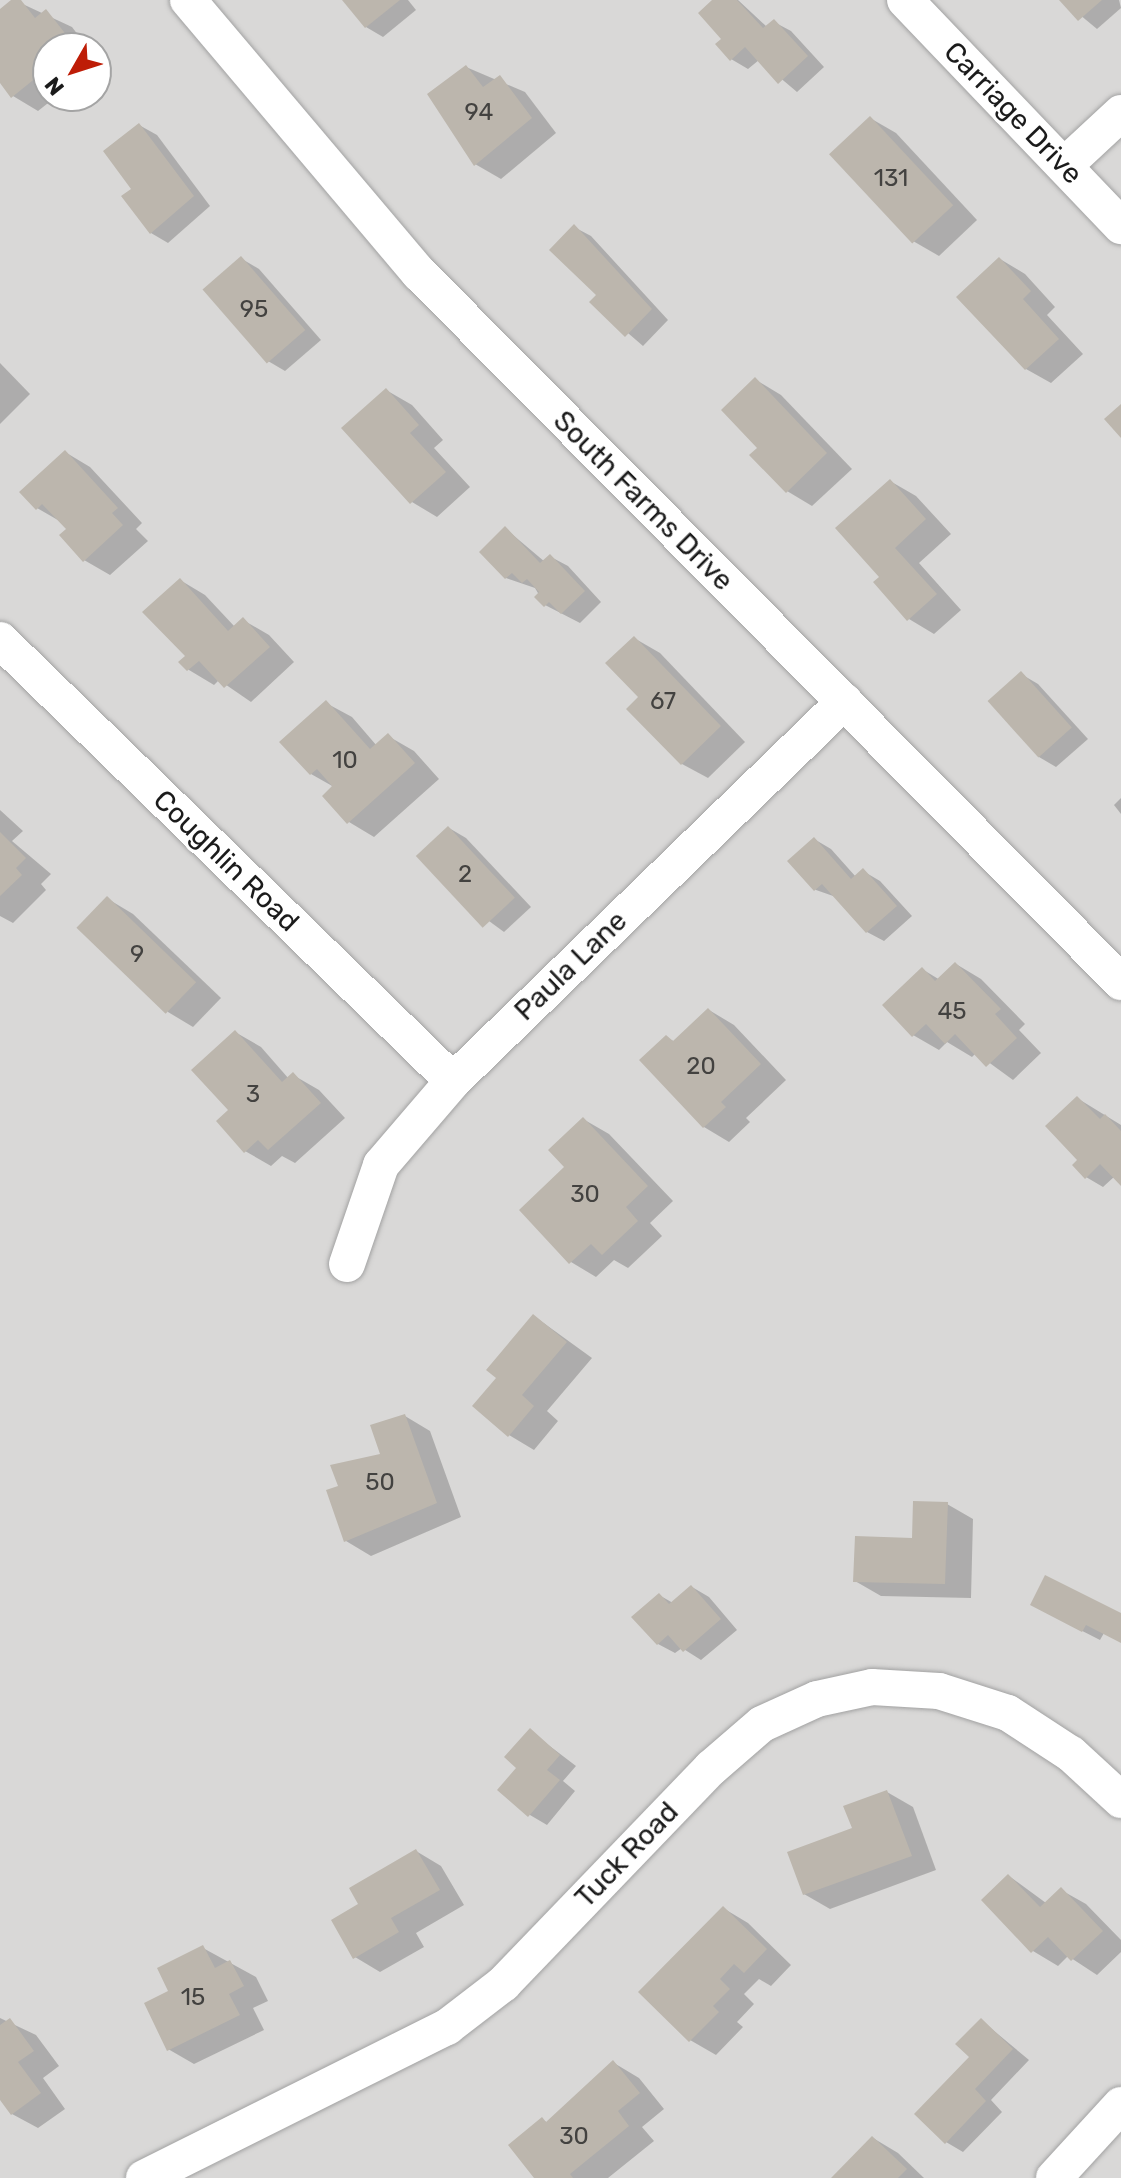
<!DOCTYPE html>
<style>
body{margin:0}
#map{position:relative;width:1121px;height:2178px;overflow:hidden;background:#ece9e0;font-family:Rubik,sans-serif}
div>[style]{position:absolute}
.residential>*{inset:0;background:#d9d8d7}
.shadow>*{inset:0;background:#0003}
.building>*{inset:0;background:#bcb6ad;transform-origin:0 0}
.roads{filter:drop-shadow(0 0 2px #a2a2a2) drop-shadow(0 0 2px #a2a2a2)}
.minor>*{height:36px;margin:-18px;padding:0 18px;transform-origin:18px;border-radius:18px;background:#fff}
span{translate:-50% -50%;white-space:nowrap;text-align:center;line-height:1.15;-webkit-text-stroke:6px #fff;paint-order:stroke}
.number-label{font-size:24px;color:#434240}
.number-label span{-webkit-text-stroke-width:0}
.street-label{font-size:28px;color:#1b1b1b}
.north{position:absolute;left:32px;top:32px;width:80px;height:80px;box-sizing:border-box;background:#fff;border:2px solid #a4a4a4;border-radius:50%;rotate:231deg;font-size:22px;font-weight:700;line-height:32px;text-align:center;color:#1b1b1b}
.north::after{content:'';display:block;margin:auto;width:28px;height:36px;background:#be1d07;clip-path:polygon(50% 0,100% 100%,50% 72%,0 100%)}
</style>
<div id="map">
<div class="residential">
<i style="clip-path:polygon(evenodd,0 0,1121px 0,1121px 2178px,0 2178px,0 0,48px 48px,96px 48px,96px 96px,48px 96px,48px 48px)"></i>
</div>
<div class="shadow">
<i style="clip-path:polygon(14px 0,72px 27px,88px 48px,48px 48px,48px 96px,57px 96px,38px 111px,13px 96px,0 80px,0 12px)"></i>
<i style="clip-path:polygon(346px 0,408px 0,416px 10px,383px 37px,366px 27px)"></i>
<i style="clip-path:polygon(715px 0,738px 0,767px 27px,774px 22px,791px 31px,824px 67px,797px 92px,759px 60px,748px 69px,731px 59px)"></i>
<i style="clip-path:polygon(1062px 0,1119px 0,1121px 8px,1097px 29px)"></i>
<i style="clip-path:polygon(466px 67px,525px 92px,556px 133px,501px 179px,475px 164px)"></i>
<i style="clip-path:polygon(870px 118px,896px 133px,977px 220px,939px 256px,913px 241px)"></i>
<i style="clip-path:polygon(139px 125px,157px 135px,210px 206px,168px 243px,151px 233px,134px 190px)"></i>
<i style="clip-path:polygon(574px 227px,591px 236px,668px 320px,643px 346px,592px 302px,599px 295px)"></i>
<i style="clip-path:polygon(242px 259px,259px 269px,321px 340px,285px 371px,268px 361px)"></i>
<i style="clip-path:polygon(1000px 259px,1025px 274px,1055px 307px,1047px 315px,1083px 354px,1051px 383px,1026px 369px)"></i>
<i style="clip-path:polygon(0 363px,30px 394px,0 424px)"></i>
<i style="clip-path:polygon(756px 380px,781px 395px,852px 469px,812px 506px,787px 491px,760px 448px)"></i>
<i style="clip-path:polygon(386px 390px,412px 405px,443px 440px,434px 448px,470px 487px,437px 517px,412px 502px)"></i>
<i style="clip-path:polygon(65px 452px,90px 467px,142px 523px,136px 529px,148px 541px,110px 575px,84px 560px,63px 523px,37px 508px)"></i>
<i style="clip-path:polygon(890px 481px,916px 496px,951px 534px,919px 563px,961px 610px,934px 634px,909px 619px,881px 577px)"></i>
<i style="clip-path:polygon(506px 529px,545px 562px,551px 557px,568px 566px,601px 602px,580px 623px,545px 605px,535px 588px,506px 578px)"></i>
<i style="clip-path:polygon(180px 580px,205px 595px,235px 627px,243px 620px,269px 635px,294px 662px,251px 702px,219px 680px,214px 685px,189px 670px,181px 662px,188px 656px)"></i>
<i style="clip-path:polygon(634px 638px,660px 653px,745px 742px,708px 778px,682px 764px,641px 697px)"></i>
<i style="clip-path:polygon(1021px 674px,1038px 684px,1088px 739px,1056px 767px,1039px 757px)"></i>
<i style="clip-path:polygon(326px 703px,352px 717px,377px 746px,388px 736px,414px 751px,439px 779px,374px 837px,349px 822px,334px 787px,311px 774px)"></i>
<i style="clip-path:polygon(1121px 798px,1121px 814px,1114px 805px)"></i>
<i style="clip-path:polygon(0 810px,23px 831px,12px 841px,51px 874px,41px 884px,46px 890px,13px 923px,0 916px)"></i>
<i style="clip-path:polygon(449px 828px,466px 838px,531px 907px,504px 932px,459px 899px,419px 856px)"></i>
<i style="clip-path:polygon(814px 839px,831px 849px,856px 877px,863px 871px,880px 881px,912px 916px,884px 941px,867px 932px,836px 897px,816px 890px,789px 862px)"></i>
<i style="clip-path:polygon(108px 899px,133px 914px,221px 998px,193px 1027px,168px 1012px)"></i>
<i style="clip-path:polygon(956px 964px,981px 979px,1025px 1024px,1019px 1030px,1041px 1053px,1013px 1080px,976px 1053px,972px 1057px,947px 1042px,939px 1050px,913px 1035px,922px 969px,940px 980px)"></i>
<i style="clip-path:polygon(709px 1010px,734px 1025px,786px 1080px,746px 1118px,750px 1122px,729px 1142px,704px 1127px,666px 1037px,675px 1042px)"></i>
<i style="clip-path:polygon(235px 1032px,261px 1047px,289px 1079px,293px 1075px,319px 1090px,345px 1118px,295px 1163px,282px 1156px,271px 1166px,245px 1151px,230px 1110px)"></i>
<i style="clip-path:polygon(1077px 1098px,1121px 1125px,1121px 1183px,1115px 1176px,1103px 1187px,1086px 1177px,1080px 1160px)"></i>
<i style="clip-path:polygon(583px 1119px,609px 1134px,673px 1201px,650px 1223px,662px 1236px,628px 1268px,614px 1260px,596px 1277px,571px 1262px,521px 1210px,567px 1167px)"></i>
<i style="clip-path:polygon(534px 1316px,592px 1358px,547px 1411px,558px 1421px,534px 1450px,509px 1435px,498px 1378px)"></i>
<i style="clip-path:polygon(405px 1416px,430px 1431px,461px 1517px,371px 1556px,346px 1541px,340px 1487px,383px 1455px)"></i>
<i style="clip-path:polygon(947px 1504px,973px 1519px,971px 1598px,881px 1596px,855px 1581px,914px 1540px)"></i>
<i style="clip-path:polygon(692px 1587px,709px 1597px,737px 1630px,701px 1660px,682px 1648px,675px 1653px,658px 1644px,659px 1595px,673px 1603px)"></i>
<i style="clip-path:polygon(1049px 1614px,1121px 1616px,1121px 1642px,1104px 1633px,1100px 1640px)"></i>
<i style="clip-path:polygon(530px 1731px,576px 1766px,563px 1781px,575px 1791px,547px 1825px,530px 1815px,519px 1768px)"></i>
<i style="clip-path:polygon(887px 1792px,913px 1807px,936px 1870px,830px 1909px,804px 1894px)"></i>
<i style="clip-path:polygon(416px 1851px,441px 1866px,464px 1905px,416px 1933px,424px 1947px,380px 1972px,355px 1957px,361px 1905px)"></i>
<i style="clip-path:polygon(1009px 1876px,1046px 1903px,1061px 1890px,1086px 1904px,1121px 1940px,1121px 1952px,1097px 1975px,1068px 1956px,1058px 1966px,1033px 1951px)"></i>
<i style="clip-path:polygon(723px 1908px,748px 1923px,791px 1965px,771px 1986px,759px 1979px,744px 1994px,754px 2004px,737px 2022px,743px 2027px,716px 2055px,690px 2040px)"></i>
<i style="clip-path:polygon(203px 1948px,256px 1977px,268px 2001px,253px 2008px,264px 2030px,194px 2064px,168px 2049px,171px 1992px)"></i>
<i style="clip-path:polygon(0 2018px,36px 2035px,59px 2066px,43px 2078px,65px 2109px,38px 2128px,12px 2114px,0 2097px)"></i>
<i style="clip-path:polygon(981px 2020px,1029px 2060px,991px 2100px,1002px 2112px,963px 2152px,946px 2142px)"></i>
<i style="clip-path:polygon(614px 2063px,639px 2078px,664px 2109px,642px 2127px,654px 2141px,608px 2178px,537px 2178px,543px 2120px,548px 2123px)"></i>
<i style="clip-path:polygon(873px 2138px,898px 2153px,924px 2178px,834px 2178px)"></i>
</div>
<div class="building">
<i style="clip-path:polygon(11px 0,21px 0,35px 18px,46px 9px,75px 46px,48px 48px,48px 68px,11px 98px,0 83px,0 9px)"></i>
<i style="clip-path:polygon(342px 0,400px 0,365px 28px)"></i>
<i style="clip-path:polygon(712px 0,737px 0,763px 28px,774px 19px,808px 56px,778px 84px,745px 47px,730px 61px,715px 44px,721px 39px,698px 13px)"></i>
<i style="clip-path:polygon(1059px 0,1102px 0,1078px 21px)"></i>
<i style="clip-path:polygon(466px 65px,483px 87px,500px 75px,532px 118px,474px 166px,427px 94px)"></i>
<i style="left:870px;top:116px;width:122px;height:56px;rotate:47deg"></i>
<i style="clip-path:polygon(139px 123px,194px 196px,150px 234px,121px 196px,131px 189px,103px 151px)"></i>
<i style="clip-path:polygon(574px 224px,652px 309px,625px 337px,589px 302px,596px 295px,549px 250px)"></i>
<i style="left:241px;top:256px;width:98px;height:51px;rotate:49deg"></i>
<i style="clip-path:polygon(999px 257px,1031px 291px,1023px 299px,1059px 339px,1025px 370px,956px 297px)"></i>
<i style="clip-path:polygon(755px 377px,827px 453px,786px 493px,749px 455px,757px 448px,721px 410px)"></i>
<i style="clip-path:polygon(386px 388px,419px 425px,410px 433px,446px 472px,410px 504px,341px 428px)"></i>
<i style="clip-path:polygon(1121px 404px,1121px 438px,1104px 419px)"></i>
<i style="clip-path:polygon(65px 450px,118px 508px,112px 513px,123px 525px,83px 562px,59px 535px,66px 529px,42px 504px,36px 510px,19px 492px)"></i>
<i style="clip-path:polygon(890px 479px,926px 519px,895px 548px,937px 594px,907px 621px,873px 582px,879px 577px,835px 528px)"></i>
<i style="clip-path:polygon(505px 526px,540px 563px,550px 554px,585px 591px,561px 614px,549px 602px,544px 607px,534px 597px,539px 592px,527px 579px,522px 583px,512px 573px,505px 579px,479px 552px)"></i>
<i style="clip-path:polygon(180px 578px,228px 631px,243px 617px,270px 647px,224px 688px,199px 661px,187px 671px,178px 662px,185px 656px,142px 612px)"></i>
<i style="clip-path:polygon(634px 636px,721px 726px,681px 765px,626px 709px,638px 697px,605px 663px)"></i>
<i style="left:1021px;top:671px;width:76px;height:45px;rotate:48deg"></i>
<i style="clip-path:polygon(326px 700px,370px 749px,388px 733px,415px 763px,347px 824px,322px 796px,332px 786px,317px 769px,310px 775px,279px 742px)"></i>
<i style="left:448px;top:826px;width:98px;height:44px;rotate:47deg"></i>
<i style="clip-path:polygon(0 832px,26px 858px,16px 868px,22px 875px,0 896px)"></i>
<i style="clip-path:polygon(814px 837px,851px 879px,863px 868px,897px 906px,866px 933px,822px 884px,814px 891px,787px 861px)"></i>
<i style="left:107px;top:896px;width:124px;height:44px;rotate:44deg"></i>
<i style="clip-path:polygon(955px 962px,1001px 1009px,995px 1014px,1017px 1038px,986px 1067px,955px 1034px,945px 1044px,926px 1024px,912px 1037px,882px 1005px,922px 967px,935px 981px)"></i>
<i style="clip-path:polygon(708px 1008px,761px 1064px,721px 1102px,726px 1107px,703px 1128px,639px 1060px,666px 1035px,673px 1041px)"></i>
<i style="clip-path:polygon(235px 1030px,282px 1082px,293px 1072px,321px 1103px,268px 1150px,258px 1140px,244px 1153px,216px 1121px,228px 1110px,191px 1070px)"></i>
<i style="clip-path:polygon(1077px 1096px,1100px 1119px,1105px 1114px,1121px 1131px,1121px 1186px,1100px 1164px,1085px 1179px,1072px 1165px,1077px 1160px,1045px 1126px)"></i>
<i style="clip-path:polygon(583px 1117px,648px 1186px,626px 1207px,638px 1221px,602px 1255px,591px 1244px,569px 1264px,519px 1210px,564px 1167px,548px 1150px)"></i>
<i style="clip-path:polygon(533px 1314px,567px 1342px,522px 1395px,534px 1406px,508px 1437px,472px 1406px,496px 1378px,486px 1370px)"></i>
<i style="clip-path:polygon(405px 1414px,437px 1503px,344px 1542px,326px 1490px,338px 1486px,330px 1465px,380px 1454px,370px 1425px)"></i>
<i style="clip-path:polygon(913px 1501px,948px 1502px,945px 1584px,853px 1582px,855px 1536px,912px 1538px)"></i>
<i style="clip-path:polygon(1045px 1575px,1121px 1613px,1121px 1643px,1086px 1625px,1082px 1632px,1030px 1605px)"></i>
<i style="clip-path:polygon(691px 1585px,721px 1619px,683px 1652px,668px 1635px,657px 1645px,631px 1617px,659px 1593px,669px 1604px)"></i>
<i style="clip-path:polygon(530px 1728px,560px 1755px,547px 1770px,560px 1780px,528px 1817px,497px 1790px,516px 1768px,504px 1757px)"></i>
<i style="clip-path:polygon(887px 1790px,912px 1856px,803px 1895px,787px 1852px,852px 1828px,843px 1806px)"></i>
<i style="clip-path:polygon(416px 1849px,440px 1890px,391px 1918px,399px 1932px,353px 1959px,331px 1920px,358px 1904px,349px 1888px)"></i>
<i style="clip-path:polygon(1008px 1874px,1040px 1907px,1061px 1887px,1103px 1931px,1071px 1961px,1048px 1937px,1031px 1953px,981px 1900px)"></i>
<i style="clip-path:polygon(723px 1906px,767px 1949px,744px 1973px,734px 1964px,720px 1979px,730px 1989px,713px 2006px,719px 2012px,689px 2042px,638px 1992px)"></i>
<i style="clip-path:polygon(203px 1945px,215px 1968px,230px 1960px,244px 1986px,229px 1994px,240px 2015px,167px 2051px,144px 2003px,168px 1991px,157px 1968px)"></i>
<i style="clip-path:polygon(10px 2018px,34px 2051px,18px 2062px,41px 2093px,11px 2115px,0 2100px,0 2025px)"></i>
<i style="clip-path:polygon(981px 2018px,1013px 2049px,975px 2089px,986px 2101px,945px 2144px,914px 2114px,969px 2057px,955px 2044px)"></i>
<i style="clip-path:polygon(613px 2060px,640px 2093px,618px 2111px,629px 2126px,570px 2174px,573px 2178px,534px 2178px,508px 2145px,542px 2117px,546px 2122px)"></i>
<i style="clip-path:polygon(872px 2136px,907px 2169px,898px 2178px,831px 2178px)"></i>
</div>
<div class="roads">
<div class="minor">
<i style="left:188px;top:0;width:358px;rotate:49.8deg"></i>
<i style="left:419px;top:273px;width:998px;rotate:45.28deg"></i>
<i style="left:905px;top:0;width:313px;rotate:46.3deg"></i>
<i style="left:1064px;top:166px;width:78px;rotate:-42.9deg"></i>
<i style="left:0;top:640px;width:632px;rotate:44.23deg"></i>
<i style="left:347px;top:1264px;width:105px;rotate:-71deg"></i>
<i style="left:381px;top:1165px;width:111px;rotate:-49.4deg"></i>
<i style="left:453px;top:1081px;width:545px;rotate:-44.11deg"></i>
<i style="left:144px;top:2178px;width:339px;rotate:-26.5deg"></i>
<i style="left:447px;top:2027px;width:71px;rotate:-37.5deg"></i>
<i style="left:503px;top:1984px;width:300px;rotate:-46.1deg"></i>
<i style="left:711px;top:1768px;width:67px;rotate:-40.8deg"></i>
<i style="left:762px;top:1724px;width:60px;rotate:-24.4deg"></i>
<i style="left:817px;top:1699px;width:56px;rotate:-12.3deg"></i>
<i style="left:872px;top:1687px;width:67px;rotate:3.4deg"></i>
<i style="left:939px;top:1691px;width:72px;rotate:17.7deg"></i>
<i style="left:1008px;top:1713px;width:75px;rotate:33.1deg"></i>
<i style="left:1071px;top:1754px;width:68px;rotate:42.6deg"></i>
<i style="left:1054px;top:2178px;width:99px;rotate:-47.5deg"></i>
</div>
</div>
<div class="number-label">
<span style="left:479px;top:113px">94</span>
<span style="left:891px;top:179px">131</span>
<span style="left:254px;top:310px">95</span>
<span style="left:663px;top:702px">67</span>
<span style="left:345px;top:761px">10</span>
<span style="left:465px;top:875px">2</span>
<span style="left:137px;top:955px">9</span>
<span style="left:952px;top:1012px">45</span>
<span style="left:701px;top:1067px">20</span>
<span style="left:253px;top:1095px">3</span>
<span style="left:585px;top:1195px">30</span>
<span style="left:380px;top:1483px">50</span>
<span style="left:193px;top:1998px">15</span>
<span style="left:574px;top:2137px">30</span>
</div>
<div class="street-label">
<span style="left:1013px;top:113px;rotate:46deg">Carriage Drive</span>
<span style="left:643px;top:501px;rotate:45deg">South Farms Drive</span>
<span style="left:226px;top:861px;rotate:44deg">Coughlin Road</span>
<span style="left:571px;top:966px;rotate:-44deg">Paula Lane</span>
<span style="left:627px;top:1855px;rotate:-46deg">Tuck Road</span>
</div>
<div class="north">N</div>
</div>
